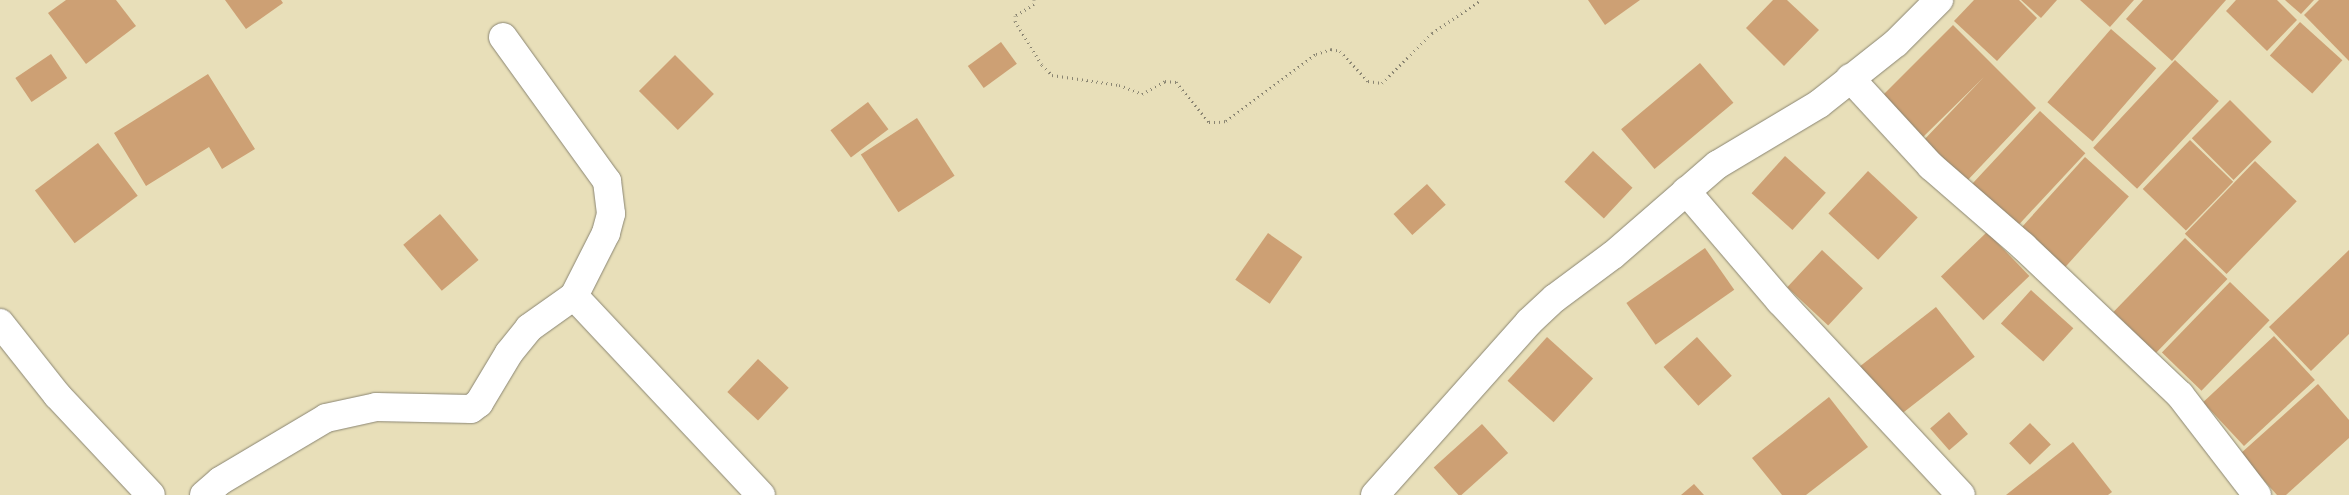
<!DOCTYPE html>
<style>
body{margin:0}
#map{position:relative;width:2349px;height:495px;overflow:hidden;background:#e8dfb9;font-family:"Playpen Sans",sans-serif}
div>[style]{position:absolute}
.building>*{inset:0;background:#cda074;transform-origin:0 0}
.path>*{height:3px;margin-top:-1.5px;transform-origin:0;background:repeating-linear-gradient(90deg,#8a8572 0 1px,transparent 0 5px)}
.roads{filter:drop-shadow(0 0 1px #8a8572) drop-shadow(0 0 1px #8a8572)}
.minor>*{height:28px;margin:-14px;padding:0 14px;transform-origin:14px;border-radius:14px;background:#fff}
span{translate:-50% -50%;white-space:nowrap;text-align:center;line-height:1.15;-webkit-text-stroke:5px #fff;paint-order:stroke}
</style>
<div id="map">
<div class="building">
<i style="clip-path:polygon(66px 0,116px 0,136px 26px,86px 64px,48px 13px)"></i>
<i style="clip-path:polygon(225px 0,281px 0,283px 3px,246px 29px)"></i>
<i style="clip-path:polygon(1588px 0,1640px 0,1605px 25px)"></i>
<i style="clip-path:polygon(1773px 0,1787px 0,1819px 30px,1784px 66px,1746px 28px)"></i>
<i style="clip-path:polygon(1974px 0,2019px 0,2037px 18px,1997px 61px,1954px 21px)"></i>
<i style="clip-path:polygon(2021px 0,2057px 0,2041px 18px)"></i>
<i style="clip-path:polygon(2080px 0,2134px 0,2110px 27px)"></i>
<i style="clip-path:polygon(2143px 0,2226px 0,2172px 61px,2126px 19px)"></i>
<i style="clip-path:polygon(2236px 0,2277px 0,2297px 20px,2267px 51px,2226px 11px)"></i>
<i style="clip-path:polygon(2285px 0,2314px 0,2301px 14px)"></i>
<i style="clip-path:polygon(2319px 0,2349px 0,2349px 61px,2304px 15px)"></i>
<i style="left:2300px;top:22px;width:57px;height:45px;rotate:42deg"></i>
<i style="clip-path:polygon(1953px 25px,2036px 108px,1965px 183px,1922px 142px,1984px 77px,1922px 138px,1881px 97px)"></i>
<i style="left:2111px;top:29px;width:60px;height:97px;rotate:41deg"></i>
<i style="left:1001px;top:42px;width:27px;height:41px;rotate:54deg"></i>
<i style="left:51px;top:54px;width:29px;height:43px;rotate:56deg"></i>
<i style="left:675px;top:55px;width:55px;height:51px;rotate:45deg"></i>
<i style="left:2175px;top:60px;width:60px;height:120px;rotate:43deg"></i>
<i style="left:1700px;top:63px;width:52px;height:103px;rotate:50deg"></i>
<i style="clip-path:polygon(208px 74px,255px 149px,222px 169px,209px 147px,146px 186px,114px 133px)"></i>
<i style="left:2230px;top:100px;width:59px;height:54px;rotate:45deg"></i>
<i style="left:868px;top:102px;width:34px;height:47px;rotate:53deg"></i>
<i style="left:2040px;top:111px;width:62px;height:100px;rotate:43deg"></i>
<i style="left:917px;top:118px;width:69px;height:67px;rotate:57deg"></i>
<i style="left:2190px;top:140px;width:60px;height:68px;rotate:44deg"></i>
<i style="left:98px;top:143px;width:66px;height:79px;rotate:53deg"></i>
<i style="left:1593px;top:151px;width:54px;height:42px;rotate:43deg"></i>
<i style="left:1785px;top:156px;width:55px;height:50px;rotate:42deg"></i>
<i style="left:2085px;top:157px;width:59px;height:100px;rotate:42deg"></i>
<i style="left:2255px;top:161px;width:58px;height:101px;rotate:44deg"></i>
<i style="left:1868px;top:171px;width:68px;height:58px;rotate:43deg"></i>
<i style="left:1427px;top:184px;width:28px;height:45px;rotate:48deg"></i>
<i style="left:440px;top:214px;width:60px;height:48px;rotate:50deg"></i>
<i style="left:1987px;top:232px;width:61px;height:64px;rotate:46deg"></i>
<i style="left:1268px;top:233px;width:42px;height:57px;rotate:35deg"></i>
<i style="left:2185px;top:238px;width:59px;height:103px;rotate:44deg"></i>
<i style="left:1705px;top:248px;width:51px;height:96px;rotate:55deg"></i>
<i style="left:1822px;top:250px;width:56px;height:51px;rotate:43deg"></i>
<i style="clip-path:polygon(2349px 250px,2349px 334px,2311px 371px,2269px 327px)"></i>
<i style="left:2230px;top:282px;width:55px;height:98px;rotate:44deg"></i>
<i style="left:2031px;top:290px;width:57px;height:45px;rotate:42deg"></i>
<i style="left:1936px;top:307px;width:63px;height:98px;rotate:52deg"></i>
<i style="left:2274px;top:336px;width:60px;height:97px;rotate:47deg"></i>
<i style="left:1547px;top:337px;width:62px;height:59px;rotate:42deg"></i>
<i style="left:1697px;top:337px;width:52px;height:45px;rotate:48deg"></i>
<i style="left:758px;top:359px;width:42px;height:45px;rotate:43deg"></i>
<i style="clip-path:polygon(2318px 384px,2349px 420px,2349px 438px,2286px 495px,2277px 495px,2240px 454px)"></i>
<i style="clip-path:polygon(1829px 397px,1868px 447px,1806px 495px,1782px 495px,1752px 458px)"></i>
<i style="left:1949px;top:412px;width:29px;height:25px;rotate:49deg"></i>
<i style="left:2030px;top:423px;width:30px;height:29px;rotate:46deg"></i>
<i style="left:1482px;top:424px;width:39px;height:65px;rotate:48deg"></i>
<i style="clip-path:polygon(2073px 442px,2112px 492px,2108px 495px,2006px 495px)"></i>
<i style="clip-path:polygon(1694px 484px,1704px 495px,1681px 495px)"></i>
</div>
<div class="path">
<i style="left:1034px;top:0;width:4px;rotate:90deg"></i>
<i style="left:1034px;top:4px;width:22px;rotate:148deg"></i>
<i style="left:1015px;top:16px;width:5px;rotate:90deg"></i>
<i style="left:1015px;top:21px;width:52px;rotate:58.5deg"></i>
<i style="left:1042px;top:65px;width:14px;rotate:45deg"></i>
<i style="left:1052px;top:75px;width:68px;rotate:8.5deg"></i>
<i style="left:1119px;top:85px;width:25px;rotate:21deg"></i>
<i style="left:1142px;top:94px;width:26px;rotate:-29deg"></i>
<i style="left:1165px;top:81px;width:11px;rotate:5deg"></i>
<i style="left:1176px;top:82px;width:52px;rotate:50.5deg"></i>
<i style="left:1209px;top:122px;width:10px"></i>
<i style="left:1219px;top:122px;width:7px;rotate:-8deg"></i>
<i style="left:1226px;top:121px;width:112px;rotate:-36.7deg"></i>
<i style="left:1316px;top:54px;width:16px;rotate:-18deg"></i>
<i style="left:1331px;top:49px;width:9px;rotate:13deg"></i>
<i style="left:1340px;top:51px;width:41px;rotate:47deg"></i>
<i style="left:1368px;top:81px;width:14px;rotate:8deg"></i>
<i style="left:1382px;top:83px;width:71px;rotate:-45deg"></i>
<i style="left:1432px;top:33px;width:59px;rotate:-34deg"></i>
</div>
<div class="roads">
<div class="minor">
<i style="left:503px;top:37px;width:178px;rotate:54.2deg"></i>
<i style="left:607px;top:181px;width:33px;rotate:83deg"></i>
<i style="left:611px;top:214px;width:20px;rotate:105deg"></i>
<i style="left:606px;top:233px;width:71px;rotate:116.9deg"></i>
<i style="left:574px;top:296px;width:273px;rotate:46.8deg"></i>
<i style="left:1850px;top:78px;width:120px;rotate:47.4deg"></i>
<i style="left:1931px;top:166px;width:122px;rotate:41deg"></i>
<i style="left:2023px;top:246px;width:216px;rotate:43.5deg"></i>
<i style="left:2180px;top:395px;width:126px;rotate:52.4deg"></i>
<i style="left:1686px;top:191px;width:145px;rotate:49.5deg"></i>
<i style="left:1780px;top:301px;width:265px;rotate:47deg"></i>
<i style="left:0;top:323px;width:92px;rotate:51.6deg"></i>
<i style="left:57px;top:395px;width:137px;rotate:46.8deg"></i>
<i style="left:204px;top:495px;width:21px;rotate:-41deg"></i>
<i style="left:220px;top:481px;width:123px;rotate:-30.7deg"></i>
<i style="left:326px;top:418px;width:51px;rotate:-12.4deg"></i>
<i style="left:376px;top:407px;width:95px;rotate:1.2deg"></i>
<i style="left:471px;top:409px;width:10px;rotate:-37deg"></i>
<i style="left:479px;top:403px;width:58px;rotate:-59deg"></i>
<i style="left:509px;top:353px;width:32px;rotate:-51deg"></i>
<i style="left:529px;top:328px;width:55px;rotate:-35.4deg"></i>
<i style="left:1375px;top:495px;width:232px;rotate:-48.3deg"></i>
<i style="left:1529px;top:322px;width:35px;rotate:-43deg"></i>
<i style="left:1555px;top:298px;width:72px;rotate:-36.6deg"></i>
<i style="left:1613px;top:255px;width:138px;rotate:-40.9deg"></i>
<i style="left:1717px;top:165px;width:119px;rotate:-30.9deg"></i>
<i style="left:1819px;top:104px;width:98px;rotate:-38.4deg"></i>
<i style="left:1896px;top:43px;width:61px;rotate:-45deg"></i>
</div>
</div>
</div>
